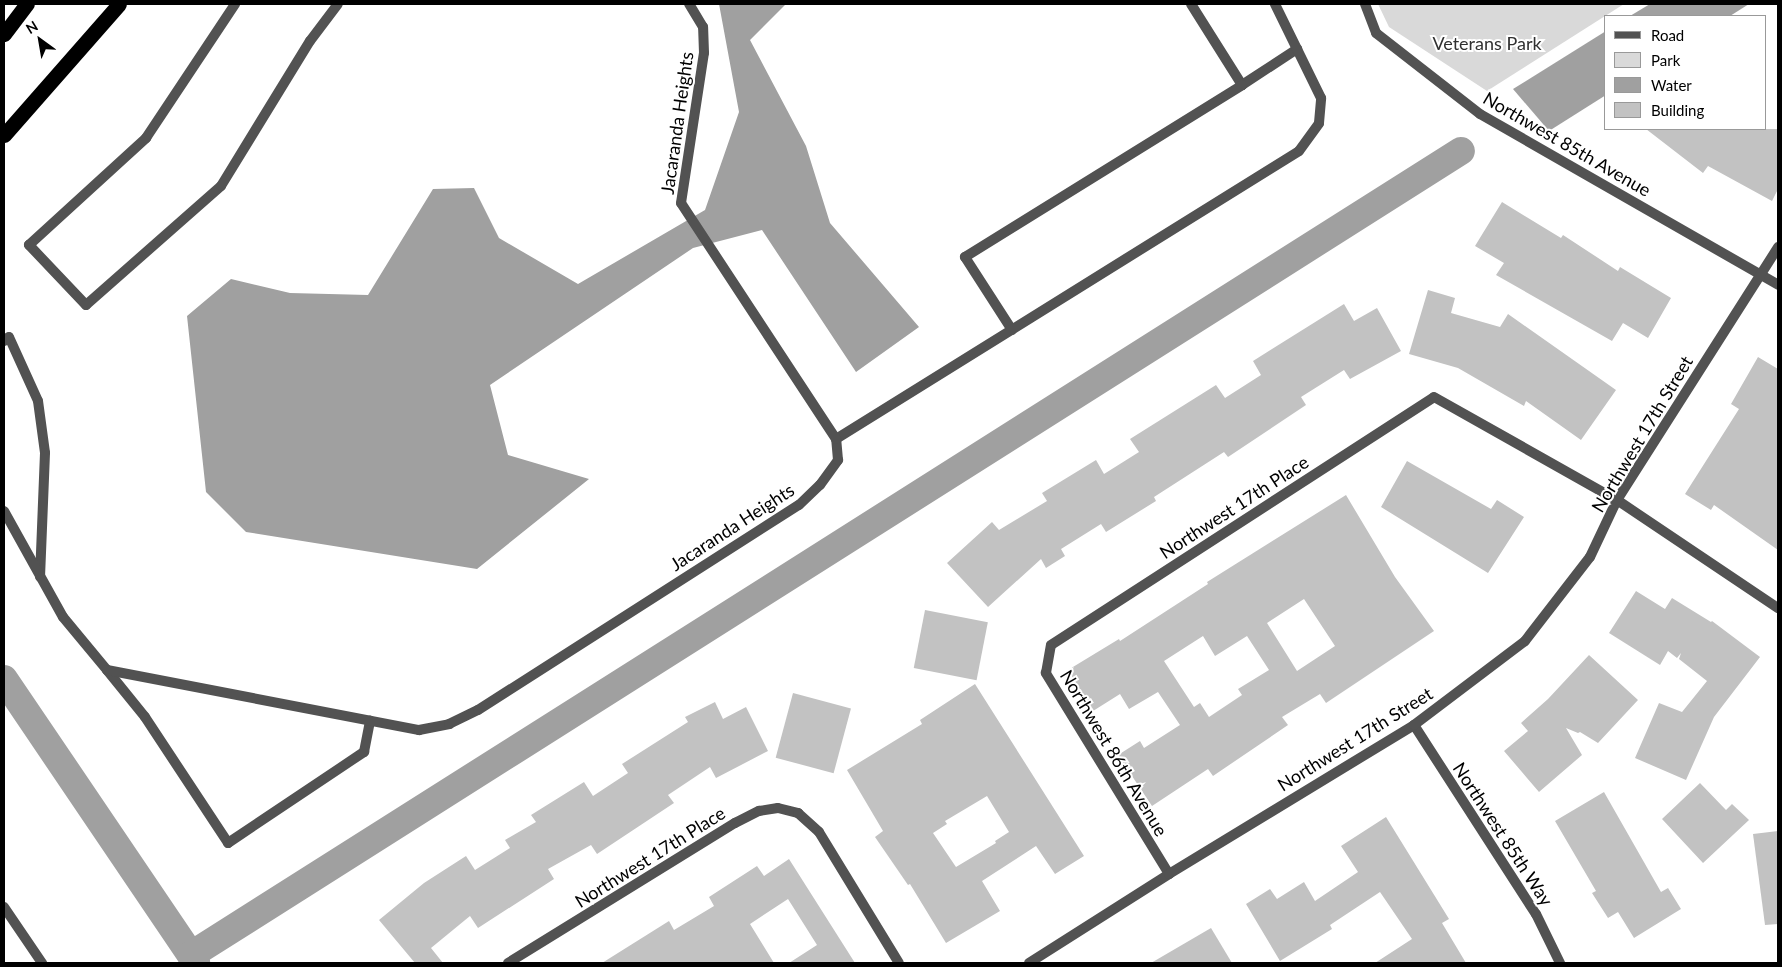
<!DOCTYPE html>
<style>
body{margin:0}
#map{position:relative;width:1782px;height:967px;overflow:hidden;background:#fff;font-family:Lato,sans-serif}
div>[style]{position:absolute}
.green>*{inset:0;background:#d9d9d9}
.water>*{inset:0;background:#a0a0a0}
.canal>*{height:28px;margin:-14px;padding:0 14px;transform-origin:14px;border-radius:14px;background:#a0a0a0}
.building>*{inset:0;background:#c2c2c2;transform-origin:0 0}
.lane>*{height:10px;margin:-5px;padding:0 5px;transform-origin:5px;border-radius:5px;background:#525252}
.street>*{height:10px;margin:-5px;padding:0 5px;transform-origin:5px;border-radius:5px;background:#525252}
.highway>*{height:15px;margin:-7.5px;padding:0 7.5px;transform-origin:7.5px;border-radius:7.5px;background:#000}
span{translate:-50% -50%;white-space:nowrap;text-align:center;line-height:1.15;-webkit-text-stroke:4px #fff;paint-order:stroke}
.park-label{font-size:18px;color:#303030}
.street-label{font-size:18px;color:#000}
.frame{position:absolute;inset:0;border:5px solid #000;pointer-events:none}
.legend{position:absolute;left:1604px;top:15px;width:162px;height:115px;box-sizing:border-box;background:#fff;border:1px solid #999;margin:0;padding:6px 9px;list-style:none;font-size:15px;color:#000}
.legend li{display:flex;align-items:center;gap:10px;height:25px}
.legend b{width:25px;border:1px solid #999}
.north{position:absolute;left:15px;top:15px;width:50px;height:50px;-webkit-text-stroke:4px #fff;paint-order:stroke;rotate:328deg;font-size:14px;font-weight:700;line-height:20px;text-align:center;color:#000}
.north::after{content:'';display:block;margin:auto;width:18px;height:22px;background:#000;clip-path:polygon(50% 0,100% 100%,50% 72%,0 100%)}
</style>
<div id="map">
<div class="green">
<i style="clip-path:polygon(1378px 4px,1624px 4px,1487px 91px,1389px 27px)"></i>
</div>
<div class="water">
<i style="clip-path:polygon(719px 4px,786px 4px,750px 40px,806px 146px,830px 223px,919px 327px,856px 372px,762px 230px,693px 248px,490px 385px,508px 455px,589px 479px,477px 569px,246px 532px,206px 492px,187px 316px,231px 279px,290px 293px,368px 295px,433px 189px,474px 188px,499px 238px,578px 284px,705px 210px,739px 112px)"></i>
<i style="clip-path:polygon(1650px 4px,1749px 4px,1730px 16px,1630px 16px)"></i>
<i style="clip-path:polygon(1606px 31px,1606px 95px,1549px 131px,1513px 89px)"></i>
</div>
<div class="canal">
<i style="left:4px;top:679px;width:343px;rotate:55.9deg"></i>
<i style="left:191px;top:955px;width:1503px;rotate:-32.34deg"></i>
</div>
<div class="building">
<i style="clip-path:polygon(1646px 129px,1778px 129px,1778px 189px,1772px 201px,1708px 166px,1703px 173px)"></i>
<i style="clip-path:polygon(1502px 202px,1561px 238px,1563px 235px,1618px 271px,1620px 267px,1671px 298px,1648px 338px,1623px 323px,1612px 341px,1496px 275px,1504px 263px,1475px 246px)"></i>
<i style="clip-path:polygon(1428px 290px,1455px 298px,1451px 313px,1500px 327px,1508px 314px,1616px 390px,1581px 440px,1526px 401px,1524px 406px,1458px 368px,1409px 354px)"></i>
<i style="clip-path:polygon(1344px 304px,1354px 321px,1377px 308px,1401px 351px,1350px 379px,1344px 370px,1301px 397px,1306px 405px,1228px 457px,1224px 452px,1154px 497px,1156px 501px,1106px 532px,1101px 524px,1061px 549px,1065px 556px,1046px 568px,1041px 559px,988px 607px,947px 563px,992px 522px,999px 530px,1047px 501px,1042px 493px,1096px 460px,1104px 474px,1139px 452px,1130px 439px,1216px 385px,1225px 398px,1261px 375px,1253px 361px)"></i>
<i style="clip-path:polygon(1758px 357px,1778px 369px,1778px 550px,1714px 505px,1711px 510px,1685px 494px,1739px 409px,1731px 404px)"></i>
<i style="clip-path:polygon(1407px 461px,1491px 509px,1497px 500px,1524px 517px,1488px 573px,1381px 507px)"></i>
<i style="clip-path:polygon(evenodd,1346px 495px,1395px 577px,1434px 631px,1326px 703px,1320px 694px,1282px 717px,1288px 725px,1213px 776px,1208px 769px,1152px 806px,1118px 755px,1140px 741px,1144px 748px,1180px 725px,1158px 692px,1129px 709px,1120px 694px,1093px 711px,1068px 670px,1119px 639px,1120px 641px,1208px 584px,1207px 582px,1346px 495px,1304px 599px,1335px 646px,1297px 671px,1267px 623px,1304px 599px,1346px 495px,1203px 636px,1215px 656px,1247px 636px,1269px 670px,1238px 689px,1242px 695px,1209px 717px,1200px 703px,1194px 707px,1164px 661px,1203px 636px)"></i>
<i style="clip-path:polygon(1636px 591px,1665px 609px,1672px 598px,1711px 622px,1712px 621px,1760px 657px,1714px 717px,1686px 780px,1635px 758px,1659px 703px,1682px 712px,1707px 681px,1679px 659px,1681px 653px,1677px 658px,1668px 651px,1660px 665px,1609px 633px)"></i>
<i style="left:925px;top:610px;width:64px;height:59px;rotate:11deg"></i>
<i style="clip-path:polygon(1589px 655px,1638px 700px,1598px 743px,1580px 732px,1578px 733px,1566px 728px,1582px 755px,1539px 792px,1504px 751px,1528px 731px,1521px 723px,1548px 699px)"></i>
<i style="clip-path:polygon(evenodd,975px 684px,1084px 856px,1055px 874px,1036px 846px,982px 881px,1000px 911px,946px 943px,910px 884px,908px 885px,875px 837px,883px 831px,847px 770px,922px 724px,920px 720px,975px 684px,987px 796px,1009px 832px,995px 841px,996px 843px,956px 867px,933px 833px,947px 824px,945px 821px,987px 796px)"></i>
<i style="left:793px;top:693px;width:60px;height:67px;rotate:15deg"></i>
<i style="clip-path:polygon(715px 702px,723px 719px,746px 707px,768px 751px,716px 778px,710px 767px,668px 795px,674px 803px,597px 854px,591px 845px,548px 869px,554px 879px,478px 928px,470px 916px,431px 948px,443px 963px,415px 963px,379px 920px,424px 883px,466px 856px,475px 870px,510px 848px,505px 840px,536px 822px,531px 815px,584px 782px,593px 796px,628px 773px,622px 764px,688px 722px,685px 717px)"></i>
<i style="clip-path:polygon(1700px 783px,1726px 810px,1732px 804px,1749px 820px,1703px 863px,1662px 819px)"></i>
<i style="clip-path:polygon(1604px 792px,1661px 892px,1668px 888px,1681px 909px,1634px 938px,1618px 912px,1608px 918px,1592px 893px,1596px 891px,1555px 821px)"></i>
<i style="clip-path:polygon(1386px 817px,1449px 919px,1442px 923px,1466px 963px,1375px 963px,1412px 939px,1380px 892px,1330px 925px,1332px 929px,1280px 961px,1246px 904px,1270px 889px,1277px 899px,1304px 882px,1315px 901px,1358px 872px,1341px 846px)"></i>
<i style="clip-path:polygon(1778px 831px,1778px 924px,1765px 925px,1753px 834px)"></i>
<i style="clip-path:polygon(789px 859px,855px 963px,789px 963px,817px 945px,788px 899px,750px 924px,774px 963px,602px 963px,669px 921px,674px 930px,714px 906px,709px 897px,757px 866px,764px 876px)"></i>
<i style="clip-path:polygon(1211px 928px,1232px 963px,1151px 963px)"></i>
</div>
<div class="lane">
<i style="left:1191px;top:4px;width:96px;rotate:57.8deg"></i>
<i style="left:1242px;top:85px;width:66px;rotate:-33.2deg"></i>
<i style="left:86px;top:305px;width:83px;rotate:-133.5deg"></i>
<i style="left:29px;top:245px;width:159px;rotate:-42.4deg"></i>
<i style="left:146px;top:138px;width:161px;rotate:-56.4deg"></i>
<i style="left:1012px;top:330px;width:87px;rotate:-122.8deg"></i>
<i style="left:965px;top:257px;width:326px;rotate:-31.8deg"></i>
<i style="left:9px;top:337px;width:70px;rotate:65.6deg"></i>
<i style="left:38px;top:401px;width:52px;rotate:82.3deg"></i>
<i style="left:45px;top:453px;width:124px;rotate:92.3deg"></i>
<i style="left:107px;top:670px;width:60px;rotate:51deg"></i>
<i style="left:145px;top:717px;width:151px;rotate:56.6deg"></i>
<i style="left:228px;top:843px;width:164px;rotate:-33.8deg"></i>
<i style="left:364px;top:752px;width:32px;rotate:-79deg"></i>
<i style="left:4px;top:907px;width:68px;rotate:55.8deg"></i>
</div>
<div class="street">
<i style="left:1365px;top:4px;width:31px;rotate:69deg"></i>
<i style="left:1376px;top:33px;width:132px;rotate:37.9deg"></i>
<i style="left:1480px;top:114px;width:344px;rotate:29.8deg"></i>
<i style="left:86px;top:305px;width:180px;rotate:-41.4deg"></i>
<i style="left:221px;top:186px;width:170px;rotate:-58.5deg"></i>
<i style="left:310px;top:41px;width:46px;rotate:-52.9deg"></i>
<i style="left:4px;top:341px;width:6px;rotate:-39deg"></i>
<i style="left:836px;top:439px;width:545px;rotate:-31.88deg"></i>
<i style="left:1299px;top:151px;width:34px;rotate:-54deg"></i>
<i style="left:1319px;top:123px;width:25px;rotate:-85deg"></i>
<i style="left:1321px;top:98px;width:105px;rotate:-116.1deg"></i>
<i style="left:4px;top:511px;width:121px;rotate:60.9deg"></i>
<i style="left:63px;top:617px;width:69px;rotate:50.3deg"></i>
<i style="left:107px;top:670px;width:318px;rotate:10.9deg"></i>
<i style="left:419px;top:730px;width:31px;rotate:-11deg"></i>
<i style="left:449px;top:724px;width:32px;rotate:-26deg"></i>
<i style="left:478px;top:710px;width:381px;rotate:-32.6deg"></i>
<i style="left:799px;top:505px;width:29px;rotate:-44deg"></i>
<i style="left:820px;top:485px;width:31px;rotate:-54deg"></i>
<i style="left:838px;top:460px;width:21px;rotate:-95deg"></i>
<i style="left:836px;top:439px;width:282px;rotate:-123.3deg"></i>
<i style="left:681px;top:203px;width:152px;rotate:-81.3deg"></i>
<i style="left:704px;top:53px;width:26px;rotate:-92deg"></i>
<i style="left:703px;top:27px;width:27px;rotate:-121deg"></i>
<i style="left:1414px;top:725px;width:225px;rotate:57.2deg"></i>
<i style="left:1536px;top:914px;width:55px;rotate:63.9deg"></i>
<i style="left:1169px;top:874px;width:236px;rotate:-121.5deg"></i>
<i style="left:1046px;top:673px;width:28px;rotate:-80deg"></i>
<i style="left:1051px;top:645px;width:456px;rotate:-32.9deg"></i>
<i style="left:1434px;top:397px;width:210px;rotate:29.4deg"></i>
<i style="left:1617px;top:500px;width:194px;rotate:33.9deg"></i>
<i style="left:508px;top:963px;width:267px;rotate:-31.7deg"></i>
<i style="left:735px;top:823px;width:27px;rotate:-27deg"></i>
<i style="left:759px;top:811px;width:19px;rotate:-9deg"></i>
<i style="left:778px;top:808px;width:21px;rotate:14deg"></i>
<i style="left:798px;top:813px;width:28px;rotate:42deg"></i>
<i style="left:819px;top:832px;width:153px;rotate:58.6deg"></i>
<i style="left:1029px;top:963px;width:166px;rotate:-32.4deg"></i>
<i style="left:1169px;top:874px;width:287px;rotate:-31.3deg"></i>
<i style="left:1414px;top:725px;width:139px;rotate:-37.1deg"></i>
<i style="left:1525px;top:641px;width:106px;rotate:-52.3deg"></i>
<i style="left:1590px;top:557px;width:63px;rotate:-64.7deg"></i>
<i style="left:1617px;top:500px;width:300px;rotate:-57.5deg"></i>
</div>
<div class="highway">
<i style="left:4px;top:34px;width:38px;rotate:-53deg"></i>
<i style="left:4px;top:135px;width:174px;rotate:-48.7deg"></i>
</div>
<div class="park-label">
<span style="left:1487px;top:43px">Veterans Park</span>
</div>
<div class="street-label">
<span style="left:677px;top:123px;rotate:-82deg">Jacaranda Heights</span>
<span style="left:1567px;top:144px;rotate:30deg">Northwest 85th Avenue</span>
<span style="left:1642px;top:434px;rotate:-59deg">Northwest 17th Street</span>
<span style="left:1234px;top:507px;rotate:-33deg">Northwest 17th Place</span>
<span style="left:732px;top:527px;rotate:-33deg">Jacaranda Heights</span>
<span style="left:1355px;top:739px;rotate:-32deg">Northwest 17th Street</span>
<span style="left:1114px;top:753px;rotate:59deg">Northwest 86th Avenue</span>
<span style="left:1503px;top:834px;rotate:57deg">Northwest 85th Way</span>
<span style="left:650px;top:857px;rotate:-32deg">Northwest 17th Place</span>
</div>
<div class="frame"></div>
<ul class="legend">
<li><b style="height:6px;background:#525252"></b>Road</li>
<li><b style="height:14px;background:#d9d9d9"></b>Park</li>
<li><b style="height:14px;background:#a0a0a0"></b>Water</li>
<li><b style="height:14px;background:#c2c2c2"></b>Building</li>
</ul>
<div class="north">N</div>
</div>
